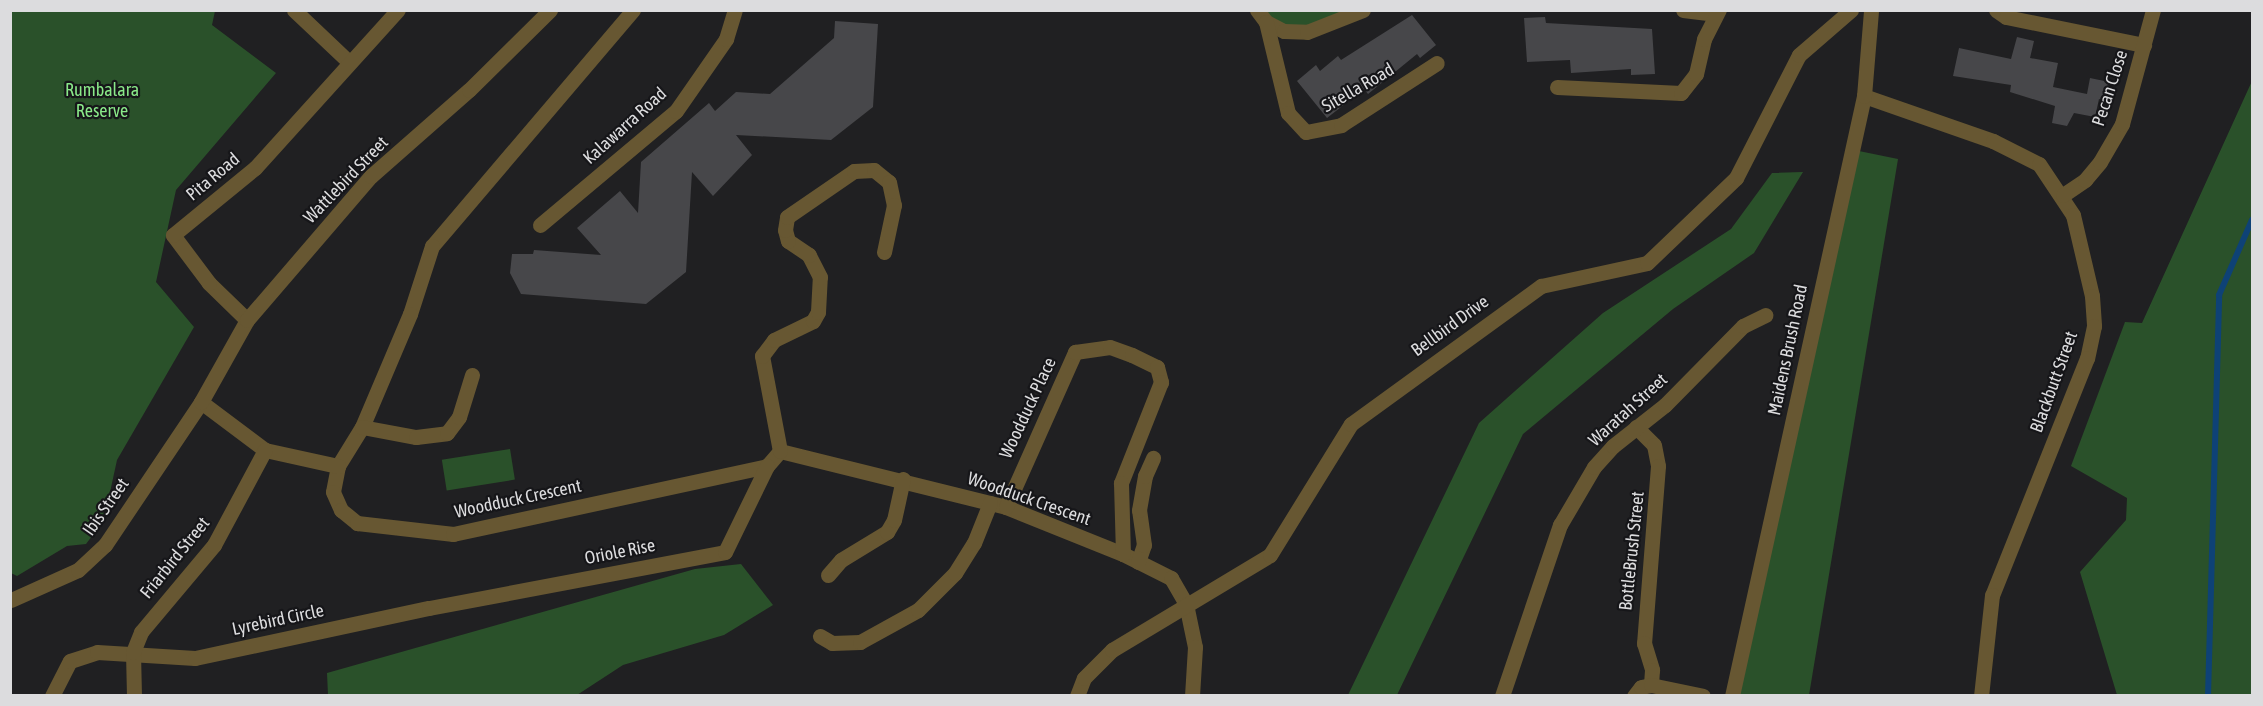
<!DOCTYPE html>
<style>
body{margin:0}
#map{position:relative;width:2263px;height:706px;overflow:hidden;background:#202022;font-family:"Asap Condensed",sans-serif}
div>[style]{position:absolute}
.green>*{inset:0;background:#2a512a;transform-origin:0 0}
.stream>*{height:6px;margin:-3px;padding:0 3px;transform-origin:3px;border-radius:3px;background:#0e4276}
.building>*{inset:0;background:#47474a}
.minor>*{height:15px;margin:-7.5px;padding:0 7.5px;transform-origin:7.5px;border-radius:7.5px;background:#675732}
span{translate:-50% -50%;white-space:nowrap;text-align:center;line-height:1.15;-webkit-text-stroke:4.5px #161619;paint-order:stroke}
.street-label{font-size:18px;color:#dcdcde}
.park-label{font-size:18px;color:#8ae989}
.frame{position:absolute;inset:0;border:12px solid #dcdcde;pointer-events:none}
</style>
<div id="map">
<div class="green">
<i style="clip-path:polygon(11px 11px,215px 11px,212px 25px,276px 73px,176px 190px,156px 282px,194px 327px,117px 460px,104px 520px,86px 544px,67px 546px,17px 576px,11px 573px)"></i>
<i style="clip-path:polygon(1257px 11px,1363px 11px,1284px 31px)"></i>
<i style="clip-path:polygon(2252px 81px,2252px 695px,2117px 695px,2080px 572px,2126px 520px,2127px 498px,2071px 466px,2125px 322px,2142px 323px)"></i>
<i style="clip-path:polygon(1854px 150px,1898px 159px,1809px 695px,1733px 696px)"></i>
<i style="clip-path:polygon(1803px 172px,1754px 253px,1673px 309px,1523px 434px,1397px 695px,1348px 695px,1479px 423px,1603px 313px,1731px 229px,1772px 173px)"></i>
<i style="left:510px;top:449px;width:31px;height:69px;rotate:81deg"></i>
<i style="clip-path:polygon(741px 564px,773px 605px,724px 635px,623px 665px,577px 695px,328px 695px,327px 673px,695px 569px)"></i>
</div>
<div class="stream">
<i style="left:2208px;top:696px;width:401px;rotate:-88.4deg"></i>
<i style="left:2219px;top:295px;width:82px;rotate:-66.3deg"></i>
</div>
<div class="building">
<i style="clip-path:polygon(1412px 15px,1436px 45px,1420px 58px,1417px 54px,1368px 94px,1364px 89px,1327px 118px,1297px 81px,1316px 65px,1320px 71px,1338px 56px,1341px 60px)"></i>
<i style="clip-path:polygon(1545px 17px,1546px 23px,1652px 29px,1655px 74px,1631px 75px,1631px 69px,1571px 73px,1570px 60px,1527px 62px,1524px 18px)"></i>
<i style="clip-path:polygon(835px 21px,878px 24px,873px 107px,831px 140px,736px 135px,752px 155px,713px 196px,692px 172px,686px 272px,646px 304px,521px 294px,510px 273px,512px 254px,533px 254px,534px 250px,601px 255px,577px 228px,620px 191px,638px 213px,641px 162px,709px 103px,715px 111px,736px 92px,770px 94px,834px 38px)"></i>
<i style="clip-path:polygon(2017px 37px,2034px 41px,2030px 58px,2058px 63px,2053px 87px,2087px 94px,2090px 78px,2109px 82px,2106px 101px,2099px 99px,2095px 117px,2074px 113px,2067px 126px,2052px 123px,2055px 106px,2010px 92px,2011px 85px,1953px 76px,1959px 48px,2011px 59px)"></i>
</div>
<div class="minor">
<i style="left:294px;top:10px;width:74px;rotate:43.4deg"></i>
<i style="left:633px;top:10px;width:310px;rotate:130.4deg"></i>
<i style="left:432px;top:246px;width:71px;rotate:107.9deg"></i>
<i style="left:410px;top:314px;width:123px;rotate:113deg"></i>
<i style="left:362px;top:427px;width:46px;rotate:121.6deg"></i>
<i style="left:338px;top:466px;width:26px;rotate:101deg"></i>
<i style="left:333px;top:492px;width:20px;rotate:66deg"></i>
<i style="left:341px;top:510px;width:21px;rotate:39deg"></i>
<i style="left:357px;top:523px;width:97px;rotate:6.5deg"></i>
<i style="left:453px;top:534px;width:321px;rotate:-12.2deg"></i>
<i style="left:767px;top:466px;width:20px;rotate:-49deg"></i>
<i style="left:1257px;top:10px;width:15px;rotate:53deg"></i>
<i style="left:1266px;top:22px;width:20px;rotate:27deg"></i>
<i style="left:1284px;top:31px;width:23px;rotate:2deg"></i>
<i style="left:1307px;top:32px;width:60px;rotate:-21.4deg"></i>
<i style="left:1683px;top:10px;width:33px;rotate:7deg"></i>
<i style="left:1996px;top:10px;width:12px;rotate:35deg"></i>
<i style="left:2006px;top:17px;width:141px;rotate:11.5deg"></i>
<i style="left:1266px;top:22px;width:94px;rotate:76.4deg"></i>
<i style="left:1288px;top:113px;width:26px;rotate:47deg"></i>
<i style="left:1306px;top:132px;width:36px;rotate:-11deg"></i>
<i style="left:1341px;top:125px;width:114px;rotate:-32.9deg"></i>
<i style="left:1557px;top:87px;width:124px;rotate:2.8deg"></i>
<i style="left:1681px;top:93px;width:24px;rotate:-52deg"></i>
<i style="left:1696px;top:74px;width:36px;rotate:-77deg"></i>
<i style="left:1704px;top:39px;width:33px;rotate:-63deg"></i>
<i style="left:1864px;top:96px;width:137px;rotate:19.2deg"></i>
<i style="left:1993px;top:141px;width:51px;rotate:26.6deg"></i>
<i style="left:2039px;top:164px;width:61px;rotate:56.3deg"></i>
<i style="left:2073px;top:215px;width:83px;rotate:76.8deg"></i>
<i style="left:2092px;top:296px;width:30px;rotate:86deg"></i>
<i style="left:2094px;top:326px;width:33px;rotate:102deg"></i>
<i style="left:2087px;top:358px;width:255px;rotate:111.8deg"></i>
<i style="left:1992px;top:595px;width:102px;rotate:96.2deg"></i>
<i style="left:2063px;top:195px;width:27px;rotate:-34deg"></i>
<i style="left:2085px;top:180px;width:23px;rotate:-50deg"></i>
<i style="left:2100px;top:162px;width:44px;rotate:-59.9deg"></i>
<i style="left:2122px;top:124px;width:118px;rotate:-74.8deg"></i>
<i style="left:540px;top:225px;width:177px;rotate:-40deg"></i>
<i style="left:676px;top:111px;width:88px;rotate:-55.2deg"></i>
<i style="left:726px;top:39px;width:30px;rotate:-73deg"></i>
<i style="left:247px;top:320px;width:53px;rotate:-135.8deg"></i>
<i style="left:209px;top:283px;width:60px;rotate:-126.9deg"></i>
<i style="left:173px;top:235px;width:106px;rotate:-39.3deg"></i>
<i style="left:255px;top:168px;width:213px;rotate:-47.9deg"></i>
<i style="left:201px;top:402px;width:80px;rotate:36.9deg"></i>
<i style="left:265px;top:450px;width:75px;rotate:12.4deg"></i>
<i style="left:362px;top:427px;width:55px;rotate:10.5deg"></i>
<i style="left:416px;top:437px;width:31px;rotate:-7deg"></i>
<i style="left:447px;top:433px;width:20px;rotate:-53deg"></i>
<i style="left:459px;top:417px;width:44px;rotate:-72.8deg"></i>
<i style="left:1636px;top:427px;width:25px;rotate:45deg"></i>
<i style="left:1654px;top:445px;width:21px;rotate:79deg"></i>
<i style="left:1658px;top:466px;width:178px;rotate:94.5deg"></i>
<i style="left:1644px;top:643px;width:28px;rotate:73deg"></i>
<i style="left:1652px;top:670px;width:15px;rotate:94deg"></i>
<i style="left:780px;top:451px;width:233px;rotate:13.9deg"></i>
<i style="left:1006px;top:507px;width:126px;rotate:21.9deg"></i>
<i style="left:1123px;top:554px;width:54px;rotate:26.6deg"></i>
<i style="left:1171px;top:578px;width:30px;rotate:60deg"></i>
<i style="left:1186px;top:604px;width:44px;rotate:78.2deg"></i>
<i style="left:1195px;top:647px;width:49px;rotate:93.5deg"></i>
<i style="left:780px;top:451px;width:97px;rotate:-100.7deg"></i>
<i style="left:762px;top:356px;width:20px;rotate:-53deg"></i>
<i style="left:774px;top:340px;width:43px;rotate:-26deg"></i>
<i style="left:813px;top:321px;width:10px;rotate:-61deg"></i>
<i style="left:818px;top:312px;width:35px;rotate:-87deg"></i>
<i style="left:820px;top:277px;width:25px;rotate:-117deg"></i>
<i style="left:809px;top:255px;width:25px;rotate:-146deg"></i>
<i style="left:788px;top:241px;width:11px;rotate:-105deg"></i>
<i style="left:785px;top:230px;width:13px;rotate:-81deg"></i>
<i style="left:787px;top:217px;width:81px;rotate:-34.5deg"></i>
<i style="left:854px;top:171px;width:20px;rotate:-3deg"></i>
<i style="left:874px;top:170px;width:19px;rotate:39deg"></i>
<i style="left:889px;top:182px;width:24px;rotate:78deg"></i>
<i style="left:894px;top:205px;width:48px;rotate:102deg"></i>
<i style="left:1006px;top:507px;width:170px;rotate:-66deg"></i>
<i style="left:1075px;top:352px;width:35px;rotate:-8deg"></i>
<i style="left:1110px;top:347px;width:23px;rotate:20deg"></i>
<i style="left:1132px;top:355px;width:28px;rotate:26deg"></i>
<i style="left:1157px;top:367px;width:16px;rotate:75deg"></i>
<i style="left:1161px;top:382px;width:109px;rotate:111.6deg"></i>
<i style="left:1121px;top:483px;width:71px;rotate:88.4deg"></i>
<i style="left:1138px;top:562px;width:18px;rotate:-71deg"></i>
<i style="left:1144px;top:545px;width:35px;rotate:-98deg"></i>
<i style="left:1139px;top:510px;width:35px;rotate:-80deg"></i>
<i style="left:1145px;top:476px;width:20px;rotate:-66deg"></i>
<i style="left:828px;top:575px;width:20px;rotate:-49deg"></i>
<i style="left:841px;top:560px;width:54px;rotate:-31.3deg"></i>
<i style="left:887px;top:532px;width:14px;rotate:-60deg"></i>
<i style="left:894px;top:520px;width:42px;rotate:-77.6deg"></i>
<i style="left:11px;top:600px;width:73px;rotate:-24.1deg"></i>
<i style="left:78px;top:570px;width:37px;rotate:-43deg"></i>
<i style="left:105px;top:545px;width:172px;rotate:-56.1deg"></i>
<i style="left:201px;top:402px;width:94px;rotate:-60.7deg"></i>
<i style="left:247px;top:320px;width:190px;rotate:-49.3deg"></i>
<i style="left:371px;top:176px;width:130px;rotate:-41.3deg"></i>
<i style="left:469px;top:90px;width:114px;rotate:-44.6deg"></i>
<i style="left:820px;top:636px;width:14px;rotate:30deg"></i>
<i style="left:832px;top:643px;width:28px;rotate:-2deg"></i>
<i style="left:860px;top:642px;width:66px;rotate:-28.9deg"></i>
<i style="left:918px;top:610px;width:52px;rotate:-45deg"></i>
<i style="left:955px;top:573px;width:36px;rotate:-58deg"></i>
<i style="left:974px;top:543px;width:43px;rotate:-68.2deg"></i>
<i style="left:52px;top:696px;width:39px;rotate:-63deg"></i>
<i style="left:70px;top:661px;width:28px;rotate:-18deg"></i>
<i style="left:97px;top:652px;width:98px;rotate:3.5deg"></i>
<i style="left:195px;top:658px;width:239px;rotate:-12.1deg"></i>
<i style="left:429px;top:608px;width:301px;rotate:-10.7deg"></i>
<i style="left:725px;top:552px;width:96px;rotate:-64deg"></i>
<i style="left:134px;top:696px;width:44px;rotate:-91.3deg"></i>
<i style="left:133px;top:652px;width:22px;rotate:-68deg"></i>
<i style="left:141px;top:632px;width:114px;rotate:-50deg"></i>
<i style="left:214px;top:545px;width:108px;rotate:-61.8deg"></i>
<i style="left:1077px;top:696px;width:19px;rotate:-69deg"></i>
<i style="left:1084px;top:678px;width:40px;rotate:-45deg"></i>
<i style="left:1112px;top:650px;width:184px;rotate:-31deg"></i>
<i style="left:1270px;top:555px;width:154px;rotate:-58.3deg"></i>
<i style="left:1351px;top:424px;width:235px;rotate:-36deg"></i>
<i style="left:1541px;top:286px;width:108px;rotate:-12.2deg"></i>
<i style="left:1647px;top:263px;width:123px;rotate:-43.7deg"></i>
<i style="left:1736px;top:178px;width:138px;rotate:-62.9deg"></i>
<i style="left:1799px;top:55px;width:69px;rotate:-40.9deg"></i>
<i style="left:1502px;top:696px;width:181px;rotate:-71.3deg"></i>
<i style="left:1560px;top:525px;width:67px;rotate:-59.6deg"></i>
<i style="left:1594px;top:467px;width:28px;rotate:-48deg"></i>
<i style="left:1613px;top:446px;width:66px;rotate:-38.3deg"></i>
<i style="left:1665px;top:405px;width:111px;rotate:-45.4deg"></i>
<i style="left:1743px;top:326px;width:25px;rotate:-26deg"></i>
<i style="left:1634px;top:696px;width:11px;rotate:-52deg"></i>
<i style="left:1641px;top:687px;width:10px;rotate:-11deg"></i>
<i style="left:1651px;top:685px;width:53px;rotate:11.9deg"></i>
<i style="left:1732px;top:696px;width:614px;rotate:-77.59deg"></i>
<i style="left:1864px;top:96px;width:86px;rotate:-85.3deg"></i>
</div>
<div class="street-label">
<span style="left:1358px;top:88px;rotate:-30deg">Sitella Road</span>
<span style="left:2110px;top:88px;rotate:-72deg">Pecan Close</span>
<span style="left:625px;top:126px;rotate:-42deg">Kalawarra Road</span>
<span style="left:213px;top:177px;rotate:-40deg">Pita Road</span>
<span style="left:346px;top:180px;rotate:-46deg">Wattlebird Street</span>
<span style="left:1450px;top:326px;rotate:-36deg">Bellbird Drive</span>
<span style="left:1788px;top:350px;rotate:-78deg">Maidens Brush Road</span>
<span style="left:2054px;top:382px;rotate:-70deg">Blackbutt Street</span>
<span style="left:1028px;top:408px;rotate:-65deg">Woodduck Place</span>
<span style="left:1628px;top:410px;rotate:-42deg">Waratah Street</span>
<span style="left:518px;top:499px;rotate:-12deg">Woodduck Crescent</span>
<span style="left:1029px;top:499px;rotate:19deg">Woodduck Crescent</span>
<span style="left:106px;top:507px;rotate:-55deg">Ibis Street</span>
<span style="left:1632px;top:551px;rotate:-84deg">BottleBrush Street</span>
<span style="left:620px;top:552px;rotate:-11deg">Oriole Rise</span>
<span style="left:175px;top:558px;rotate:-51deg">Friarbird Street</span>
<span style="left:278px;top:620px;rotate:-12deg">Lyrebird Circle</span>
</div>
<div class="park-label">
<span style="left:102px;top:101px">Rumbalara<br>Reserve</span>
</div>
<div class="frame"></div>
</div>
